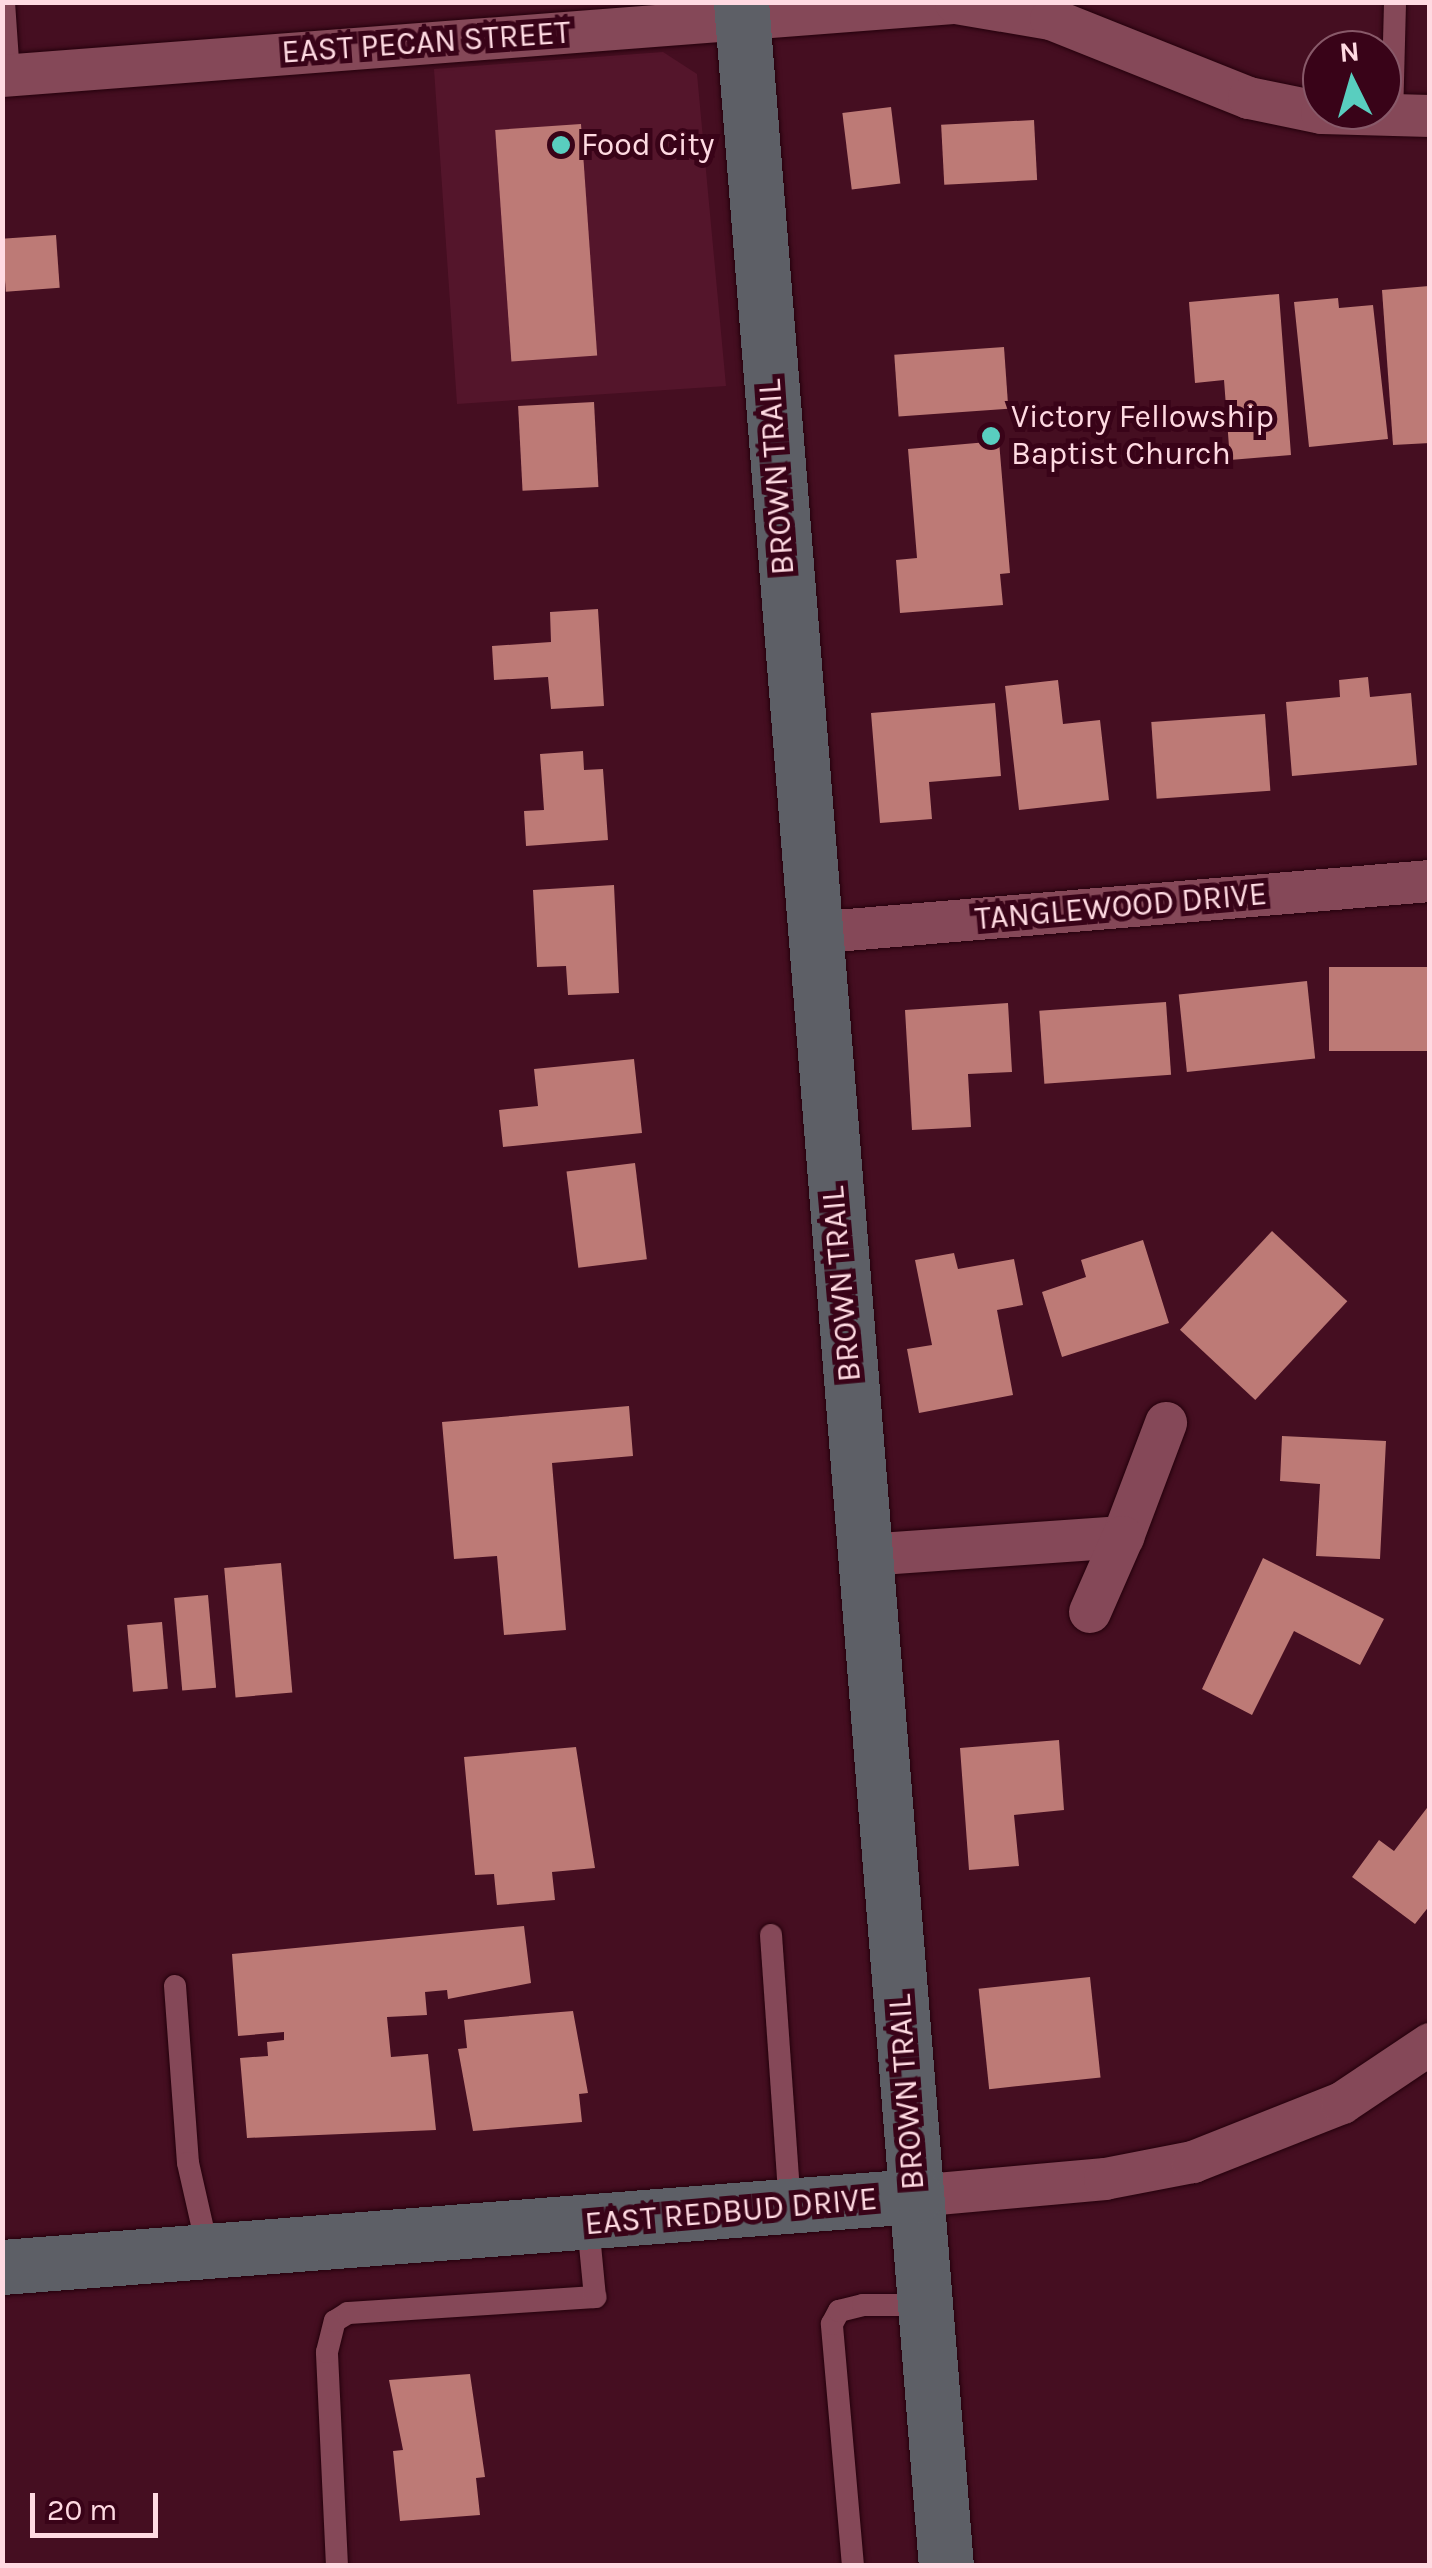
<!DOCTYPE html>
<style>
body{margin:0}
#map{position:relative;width:1432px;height:2568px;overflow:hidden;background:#450e21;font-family:Karla,sans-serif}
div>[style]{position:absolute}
.built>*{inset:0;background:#54152b}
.building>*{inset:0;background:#bd7a76;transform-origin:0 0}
.roads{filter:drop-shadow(0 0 2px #24000c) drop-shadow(0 0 2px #24000c)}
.lane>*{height:22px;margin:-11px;padding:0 11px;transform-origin:11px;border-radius:11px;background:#854858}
.street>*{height:42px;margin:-21px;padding:0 21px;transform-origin:21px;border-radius:21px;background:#854858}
.secondary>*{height:55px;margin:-27.5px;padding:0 27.5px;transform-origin:27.5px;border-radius:27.5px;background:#5d5f66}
.dots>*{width:28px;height:28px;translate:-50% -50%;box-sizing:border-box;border:5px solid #390318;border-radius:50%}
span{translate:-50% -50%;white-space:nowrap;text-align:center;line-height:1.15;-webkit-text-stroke:10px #390318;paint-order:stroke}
.street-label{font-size:32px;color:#ffdae2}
.poi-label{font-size:32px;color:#ffdae2}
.left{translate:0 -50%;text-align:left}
.frame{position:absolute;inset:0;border:5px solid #ffdae2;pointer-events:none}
.north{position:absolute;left:1302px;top:30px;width:100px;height:100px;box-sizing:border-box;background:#390318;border:2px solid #885969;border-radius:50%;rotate:355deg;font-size:28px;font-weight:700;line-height:40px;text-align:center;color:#ffdae2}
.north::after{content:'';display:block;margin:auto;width:35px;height:45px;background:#59cebf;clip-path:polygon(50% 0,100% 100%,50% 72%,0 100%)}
.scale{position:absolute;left:30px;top:2493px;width:128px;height:45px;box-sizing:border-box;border:5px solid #ffdae2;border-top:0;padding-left:12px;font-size:30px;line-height:35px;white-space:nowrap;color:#ffdae2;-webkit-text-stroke:8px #390318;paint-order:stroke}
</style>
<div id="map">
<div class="built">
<i style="clip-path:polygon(663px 52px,697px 74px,726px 386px,457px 404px,434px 69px)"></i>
</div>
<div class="building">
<i style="left:891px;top:107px;width:77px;height:49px;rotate:83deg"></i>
<i style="left:1034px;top:120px;width:60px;height:93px;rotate:87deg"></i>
<i style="left:581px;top:124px;width:232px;height:86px;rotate:86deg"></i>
<i style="left:56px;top:235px;width:53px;height:54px;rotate:86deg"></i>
<i style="clip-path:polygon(1429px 286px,1430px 443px,1393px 445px,1382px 290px)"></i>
<i style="clip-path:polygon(1279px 294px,1291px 455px,1230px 460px,1224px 380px,1195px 383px,1189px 302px)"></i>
<i style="clip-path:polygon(1338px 298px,1339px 308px,1373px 305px,1388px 439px,1309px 447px,1294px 302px)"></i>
<i style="left:1004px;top:347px;width:62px;height:110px;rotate:86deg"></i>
<i style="left:594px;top:402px;width:85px;height:76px;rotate:87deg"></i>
<i style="clip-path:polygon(999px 441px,1010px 573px,1000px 574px,1003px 605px,900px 613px,896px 560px,917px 558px,908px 449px)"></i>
<i style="clip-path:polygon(598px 609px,604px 706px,551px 709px,548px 677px,494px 680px,492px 646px,551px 642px,550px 612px)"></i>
<i style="clip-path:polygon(1368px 677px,1370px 697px,1411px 693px,1417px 765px,1292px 776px,1286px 702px,1340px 697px,1339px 680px)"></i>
<i style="clip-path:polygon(1058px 680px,1063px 724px,1100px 720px,1109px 800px,1019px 810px,1005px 686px)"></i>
<i style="clip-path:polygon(995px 703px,1001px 776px,929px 782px,932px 819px,880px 823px,871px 713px)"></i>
<i style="left:1265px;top:714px;width:77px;height:114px;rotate:86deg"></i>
<i style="clip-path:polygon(583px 751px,584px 770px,603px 769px,608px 840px,526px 846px,524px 811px,544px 810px,540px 754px)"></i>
<i style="clip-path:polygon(614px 885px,619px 993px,568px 995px,566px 966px,537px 967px,533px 890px)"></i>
<i style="left:1430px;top:967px;width:84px;height:101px;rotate:90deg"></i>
<i style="left:1307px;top:981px;width:78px;height:129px;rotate:84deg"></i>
<i style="left:1166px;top:1002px;width:73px;height:127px;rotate:86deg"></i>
<i style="clip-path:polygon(1008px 1003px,1012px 1072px,968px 1074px,971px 1127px,912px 1130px,905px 1010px)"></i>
<i style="clip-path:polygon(634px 1059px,642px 1133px,503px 1147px,499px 1110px,538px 1106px,534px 1069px)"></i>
<i style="left:635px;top:1163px;width:97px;height:69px;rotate:83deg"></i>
<i style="left:1272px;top:1231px;width:103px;height:135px;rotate:43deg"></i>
<i style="clip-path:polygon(1143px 1240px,1169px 1323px,1062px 1357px,1042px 1292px,1086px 1277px,1081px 1260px)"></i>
<i style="clip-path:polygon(954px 1253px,958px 1269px,1014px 1259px,1023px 1305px,997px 1310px,1013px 1395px,919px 1413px,907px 1349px,932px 1345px,915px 1260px)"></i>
<i style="clip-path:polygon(629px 1406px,633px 1456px,552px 1463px,566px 1630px,504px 1635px,497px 1556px,454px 1559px,442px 1422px)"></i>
<i style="clip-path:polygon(1282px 1436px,1386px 1441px,1380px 1559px,1316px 1556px,1320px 1484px,1280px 1481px)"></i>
<i style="clip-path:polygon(1263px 1558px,1384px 1619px,1360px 1665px,1294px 1631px,1252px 1715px,1202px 1689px)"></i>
<i style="left:281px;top:1563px;width:130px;height:57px;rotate:85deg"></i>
<i style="left:208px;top:1595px;width:93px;height:34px;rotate:85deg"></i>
<i style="left:162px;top:1622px;width:67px;height:35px;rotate:85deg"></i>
<i style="clip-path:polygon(1059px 1740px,1064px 1810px,1014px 1815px,1019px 1866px,969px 1870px,960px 1748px)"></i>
<i style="clip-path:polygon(576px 1747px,595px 1868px,552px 1872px,555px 1900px,497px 1905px,494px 1874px,475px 1875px,464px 1757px)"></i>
<i style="clip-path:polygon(1430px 1804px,1430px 1905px,1415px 1924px,1352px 1877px,1379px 1840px,1394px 1851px)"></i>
<i style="clip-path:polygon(524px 1926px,531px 1983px,448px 1999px,447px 1990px,425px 1992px,427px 2015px,387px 2017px,391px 2057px,428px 2054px,436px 2130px,247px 2138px,240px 2058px,268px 2056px,267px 2042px,284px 2040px,284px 2032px,238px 2036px,232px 1954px)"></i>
<i style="left:1090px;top:1977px;width:101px;height:112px;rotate:84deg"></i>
<i style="clip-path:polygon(573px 2011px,588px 2093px,579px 2094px,582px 2122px,473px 2131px,458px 2049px,467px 2048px,464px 2020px)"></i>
<i style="clip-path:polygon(470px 2374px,485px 2477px,476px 2478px,480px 2515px,400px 2521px,393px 2451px,403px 2450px,389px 2380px)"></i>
</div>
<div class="roads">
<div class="lane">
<i style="left:4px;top:2px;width:73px;rotate:86.1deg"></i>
<i style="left:1392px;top:118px;width:116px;rotate:-88.5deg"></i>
<i style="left:771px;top:1935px;width:271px;rotate:86deg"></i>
<i style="left:175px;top:1986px;width:177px;rotate:85.8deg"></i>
<i style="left:188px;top:2163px;width:90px;rotate:77.2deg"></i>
<i style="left:337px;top:2566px;width:214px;rotate:-92.7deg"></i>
<i style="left:327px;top:2352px;width:32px;rotate:-76deg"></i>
<i style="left:335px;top:2321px;width:15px;rotate:-32deg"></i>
<i style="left:348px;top:2313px;width:248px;rotate:-3.7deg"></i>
<i style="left:595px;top:2297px;width:73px;rotate:-95.5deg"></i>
<i style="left:853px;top:2566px;width:243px;rotate:-95deg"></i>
<i style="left:832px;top:2324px;width:15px;rotate:-62deg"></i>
<i style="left:839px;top:2311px;width:25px;rotate:-14deg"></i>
<i style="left:863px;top:2305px;width:61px"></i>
</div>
<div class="street">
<i style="left:2px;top:76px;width:957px;rotate:-4.38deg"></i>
<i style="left:956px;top:3px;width:96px;rotate:9.6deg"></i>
<i style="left:1051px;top:19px;width:213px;rotate:21.8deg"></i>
<i style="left:1249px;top:98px;width:75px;rotate:11.6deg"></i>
<i style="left:1322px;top:113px;width:108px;rotate:1.6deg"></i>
<i style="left:812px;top:933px;width:620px;rotate:-4.81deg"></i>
<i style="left:865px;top:1555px;width:259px;rotate:-4deg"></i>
<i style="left:1123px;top:1537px;width:122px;rotate:-69.3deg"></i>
<i style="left:1090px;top:1612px;width:82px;rotate:-66.3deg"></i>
<i style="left:915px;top:2196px;width:191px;rotate:-5.1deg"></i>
<i style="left:1105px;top:2179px;width:90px;rotate:-10.9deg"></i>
<i style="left:1193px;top:2162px;width:160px;rotate:-21.6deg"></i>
<i style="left:1342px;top:2103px;width:106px;rotate:-33.8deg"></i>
</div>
<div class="secondary">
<i style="left:741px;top:2px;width:2572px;rotate:85.43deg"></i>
<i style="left:2px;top:2267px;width:916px;rotate:-4.45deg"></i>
</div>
</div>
<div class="dots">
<i style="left:561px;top:145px;background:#59cebf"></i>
<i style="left:991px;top:436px;background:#59cebf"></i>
</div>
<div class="street-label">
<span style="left:426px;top:43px;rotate:-4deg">EAST PECAN STREET</span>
<span style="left:777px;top:477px;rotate:-94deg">BROWN TRAIL</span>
<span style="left:1121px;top:907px;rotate:-5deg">TANGLEWOOD DRIVE</span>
<span style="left:842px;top:1284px;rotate:-95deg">BROWN TRAIL</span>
<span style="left:907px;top:2092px;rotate:-94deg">BROWN TRAIL</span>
<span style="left:731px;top:2212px;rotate:-5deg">EAST REDBUD DRIVE</span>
</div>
<div class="poi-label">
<span class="left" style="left:581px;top:145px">Food City</span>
<span class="left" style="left:1011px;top:436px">Victory Fellowship<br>Baptist Church</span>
</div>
<div class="frame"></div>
<div class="north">N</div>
<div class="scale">20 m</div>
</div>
